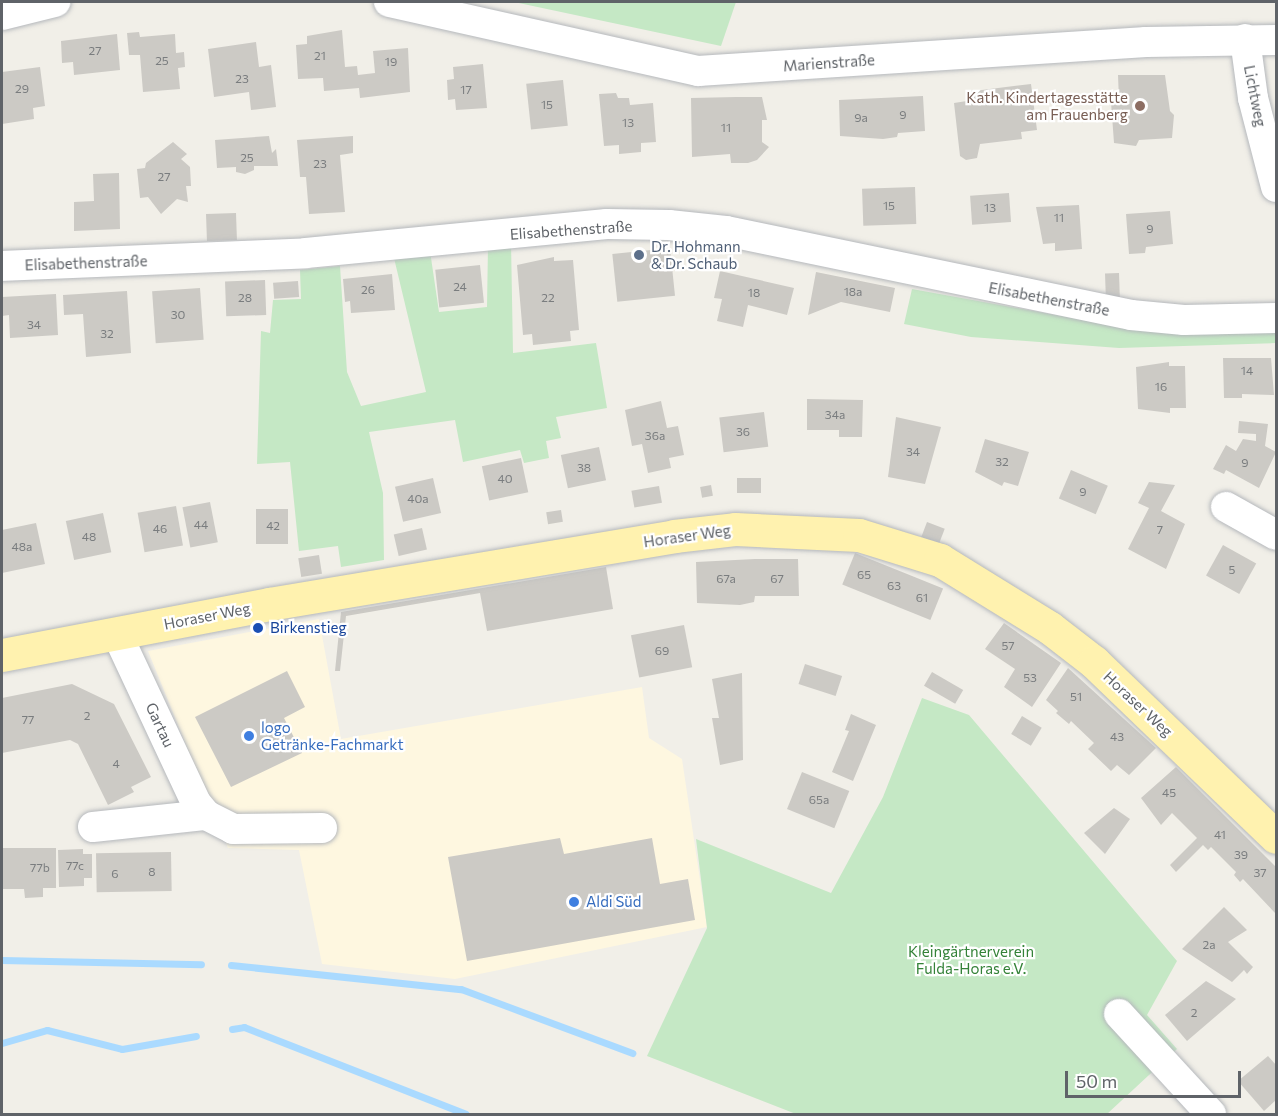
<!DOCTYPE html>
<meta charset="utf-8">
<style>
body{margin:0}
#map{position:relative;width:1278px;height:1116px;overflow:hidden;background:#f1efe8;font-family:Commissioner,sans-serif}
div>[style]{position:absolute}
.commercial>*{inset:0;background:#fef7e0}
.green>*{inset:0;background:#c5e8c5}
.stream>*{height:7px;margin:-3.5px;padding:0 3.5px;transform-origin:3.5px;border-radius:3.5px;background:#aadaff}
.building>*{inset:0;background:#cccac5;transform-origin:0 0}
.roads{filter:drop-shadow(0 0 2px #b5b8bc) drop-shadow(0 0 2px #b5b8bc)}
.minor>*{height:30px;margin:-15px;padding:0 15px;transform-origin:15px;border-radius:15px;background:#fff}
.major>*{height:33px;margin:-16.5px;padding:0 16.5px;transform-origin:16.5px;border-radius:16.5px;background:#fff2af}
.dots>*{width:16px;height:16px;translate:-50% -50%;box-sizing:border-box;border:3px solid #fff;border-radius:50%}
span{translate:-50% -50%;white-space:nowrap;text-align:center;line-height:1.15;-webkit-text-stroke:4.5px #fff;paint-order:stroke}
.number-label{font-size:12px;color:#7a7d7f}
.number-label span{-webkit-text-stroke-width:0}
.street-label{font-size:15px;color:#5f6368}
.education-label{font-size:15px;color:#785e54}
.right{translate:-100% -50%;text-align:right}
.service-label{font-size:15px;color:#4e5e75}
.left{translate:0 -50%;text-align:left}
.transit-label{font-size:15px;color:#164399}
.shop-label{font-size:15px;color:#366cbe}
.park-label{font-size:15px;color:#348238}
.frame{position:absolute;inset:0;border:3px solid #5f6368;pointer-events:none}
.scale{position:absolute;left:1065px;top:1071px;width:176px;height:27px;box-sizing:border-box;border:3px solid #5f6368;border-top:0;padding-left:8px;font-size:18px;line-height:21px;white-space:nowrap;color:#5f6368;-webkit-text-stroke:4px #fff;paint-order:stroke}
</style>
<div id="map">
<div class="commercial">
<i style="clip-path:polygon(319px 619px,341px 739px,642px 687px,649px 738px,682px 759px,707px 927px,455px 979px,322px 964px,299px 850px,228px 848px,148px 651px)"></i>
</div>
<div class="green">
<i style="clip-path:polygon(514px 2px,736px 2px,721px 46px)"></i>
<i style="clip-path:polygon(511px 242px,513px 353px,596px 343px,607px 408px,556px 417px,561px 438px,546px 441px,549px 458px,524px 463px,520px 450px,463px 462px,455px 420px,369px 432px,383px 493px,384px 560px,341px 567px,338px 546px,299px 551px,290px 462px,257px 464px,261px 331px,270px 333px,273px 300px,301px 299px,300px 270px,340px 266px,347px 372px,361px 406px,426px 392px,394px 258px,430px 251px,439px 312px,487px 307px,488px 246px)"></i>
<i style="clip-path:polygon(912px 289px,1133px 329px,1276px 326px,1276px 343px,1119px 348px,971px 337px,904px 324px)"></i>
<i style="clip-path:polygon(922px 698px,969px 715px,1177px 961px,1147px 1015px,1177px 1049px,1107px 1114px,796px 1114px,647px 1056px,707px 928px,696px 839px,831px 893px,883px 797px)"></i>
</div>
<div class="stream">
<i style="left:2px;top:960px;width:199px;rotate:1.2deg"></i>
<i style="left:231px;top:965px;width:231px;rotate:6deg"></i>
<i style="left:461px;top:989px;width:183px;rotate:20.5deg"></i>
<i style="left:232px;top:1029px;width:12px;rotate:-9deg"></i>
<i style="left:244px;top:1027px;width:238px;rotate:21.4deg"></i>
<i style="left:2px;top:1043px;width:47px;rotate:-16.1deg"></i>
<i style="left:47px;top:1030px;width:77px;rotate:14.2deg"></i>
<i style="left:122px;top:1049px;width:75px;rotate:-10deg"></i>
</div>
<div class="building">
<i style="clip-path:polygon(342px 30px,345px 67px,357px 66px,358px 75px,375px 73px,373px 51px,408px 48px,410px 92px,360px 98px,359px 88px,324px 91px,323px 78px,298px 79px,296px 45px,307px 44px,307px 36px)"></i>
<i style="clip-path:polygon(139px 32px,140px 37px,175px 34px,176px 53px,184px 52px,185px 67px,178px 68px,180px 89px,143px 92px,140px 55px,129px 55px,127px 33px)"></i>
<i style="clip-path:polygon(117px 34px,120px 70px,74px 75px,73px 62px,62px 63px,61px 41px)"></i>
<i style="clip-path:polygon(256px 42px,259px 67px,271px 65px,276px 107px,251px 110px,249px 92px,214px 97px,208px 49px)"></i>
<i style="clip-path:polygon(483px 64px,487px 108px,456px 110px,455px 99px,448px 100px,447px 80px,454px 79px,453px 67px)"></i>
<i style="clip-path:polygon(40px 67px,45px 106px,33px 108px,34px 119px,2px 124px,2px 72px)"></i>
<i style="clip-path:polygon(1118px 75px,1165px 75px,1170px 111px,1174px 115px,1172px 138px,1139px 140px,1136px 146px,1114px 143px,1111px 102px,1119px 101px)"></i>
<i style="left:563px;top:80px;width:46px;height:37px;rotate:84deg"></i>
<i style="clip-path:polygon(1031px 84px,1037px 130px,1021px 132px,1022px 139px,980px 144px,977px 158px,966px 160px,960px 156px,954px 103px,967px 101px,966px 92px)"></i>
<i style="clip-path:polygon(616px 93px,618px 98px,629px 98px,630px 105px,653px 103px,656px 142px,641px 143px,641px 152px,619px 154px,619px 145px,604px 146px,599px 94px)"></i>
<i style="clip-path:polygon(923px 96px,925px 131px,898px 133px,897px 137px,883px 139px,840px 136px,839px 100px)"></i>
<i style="clip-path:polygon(736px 97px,762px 97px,767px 120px,762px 120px,762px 142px,769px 147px,757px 160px,748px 163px,731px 163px,730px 154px,692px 157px,691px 98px)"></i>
<i style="clip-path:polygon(269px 136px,272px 153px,276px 149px,278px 166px,254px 166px,254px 170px,245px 174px,236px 172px,236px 167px,217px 168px,215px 140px)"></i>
<i style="clip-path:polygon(353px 136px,353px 153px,340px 155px,345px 212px,309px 214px,306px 177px,300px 177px,297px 140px)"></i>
<i style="clip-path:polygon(173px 142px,187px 154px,181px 159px,190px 167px,191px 186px,186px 186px,188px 202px,177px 199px,161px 214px,148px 197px,140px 198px,137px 169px,145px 168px,146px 163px)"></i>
<i style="clip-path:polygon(119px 173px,120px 229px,74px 231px,74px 202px,94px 201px,93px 174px)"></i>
<i style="left:915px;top:187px;width:37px;height:53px;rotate:88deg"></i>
<i style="left:1009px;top:193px;width:29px;height:39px;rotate:86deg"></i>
<i style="clip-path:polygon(1079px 205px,1082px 249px,1055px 251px,1055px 243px,1043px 244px,1036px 207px)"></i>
<i style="clip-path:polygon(1170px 211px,1173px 244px,1146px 247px,1145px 253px,1129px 254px,1126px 214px)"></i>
<i style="left:236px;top:213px;width:27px;height:30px;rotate:88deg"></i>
<i style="left:670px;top:248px;width:48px;height:58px;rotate:84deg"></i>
<i style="clip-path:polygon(554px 257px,554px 261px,573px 260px,579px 330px,570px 331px,571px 341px,533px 345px,532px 334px,523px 335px,517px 265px)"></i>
<i style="left:480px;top:265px;width:38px;height:45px;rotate:84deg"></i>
<i style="clip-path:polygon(720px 271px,794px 288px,787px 315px,748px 305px,743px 327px,717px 321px,722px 299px,714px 298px)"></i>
<i style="clip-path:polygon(816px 272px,895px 288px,890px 312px,841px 302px,808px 315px)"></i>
<i style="left:1119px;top:273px;width:24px;height:14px;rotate:88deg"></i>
<i style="clip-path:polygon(392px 274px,395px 310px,351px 313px,350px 301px,345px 302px,343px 279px)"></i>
<i style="left:265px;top:280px;width:35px;height:40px;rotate:88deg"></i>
<i style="left:298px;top:281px;width:16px;height:25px;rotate:86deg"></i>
<i style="left:200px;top:288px;width:52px;height:48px;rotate:86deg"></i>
<i style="clip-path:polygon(127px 291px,131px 353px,86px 357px,83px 314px,64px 315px,63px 295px)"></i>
<i style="clip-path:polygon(56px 294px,58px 335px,10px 338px,9px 315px,2px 316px,2px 297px)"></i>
<i style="clip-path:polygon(1223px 358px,1271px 358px,1274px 395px,1242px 394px,1242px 398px,1224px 398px)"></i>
<i style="clip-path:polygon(1169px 362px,1169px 366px,1185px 366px,1186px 408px,1170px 408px,1170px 413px,1138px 409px,1136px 367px)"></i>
<i style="clip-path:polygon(807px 399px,863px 400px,862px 437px,839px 437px,839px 430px,807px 430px)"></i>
<i style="clip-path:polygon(661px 401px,667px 428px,678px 426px,684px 455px,669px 458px,671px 468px,648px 473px,642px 444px,632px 446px,625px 410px)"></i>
<i style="left:764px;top:412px;width:35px;height:45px;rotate:83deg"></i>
<i style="clip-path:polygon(896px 417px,941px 427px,925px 484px,888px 477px)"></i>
<i style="clip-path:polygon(1239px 421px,1268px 424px,1265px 446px,1276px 452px,1259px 488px,1226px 470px,1224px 474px,1213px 469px,1226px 445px,1236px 451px,1243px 439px,1256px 441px,1256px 434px,1238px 433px)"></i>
<i style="clip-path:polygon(985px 439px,1029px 452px,1018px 486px,1004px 482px,1002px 486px,975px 472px)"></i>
<i style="left:599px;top:447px;width:34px;height:39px;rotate:78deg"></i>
<i style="left:521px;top:458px;width:35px;height:40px;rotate:78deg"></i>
<i style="left:1071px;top:470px;width:40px;height:31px;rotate:23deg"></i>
<i style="left:433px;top:478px;width:36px;height:39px;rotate:77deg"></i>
<i style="left:737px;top:478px;width:24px;height:15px"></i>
<i style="clip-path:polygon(1149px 482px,1175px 485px,1161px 511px,1185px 524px,1166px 569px,1128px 549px,1149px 508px,1138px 503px)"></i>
<i style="left:711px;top:485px;width:11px;height:11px;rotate:80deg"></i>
<i style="left:659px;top:486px;width:17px;height:28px;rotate:80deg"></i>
<i style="left:210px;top:502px;width:41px;height:28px;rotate:79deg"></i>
<i style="left:176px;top:506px;width:40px;height:39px;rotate:80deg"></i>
<i style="left:256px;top:509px;width:32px;height:35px"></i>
<i style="left:561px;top:510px;width:12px;height:15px;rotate:81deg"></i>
<i style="left:103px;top:513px;width:40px;height:38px;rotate:78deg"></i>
<i style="left:927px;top:522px;width:19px;height:16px;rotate:21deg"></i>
<i style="clip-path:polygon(36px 523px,45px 564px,2px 573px,2px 530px)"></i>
<i style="left:422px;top:528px;width:22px;height:29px;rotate:77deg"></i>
<i style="left:1223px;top:545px;width:38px;height:35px;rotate:29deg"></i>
<i style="left:855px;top:553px;width:95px;height:34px;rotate:22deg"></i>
<i style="left:319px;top:555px;width:19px;height:21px;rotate:81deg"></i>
<i style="clip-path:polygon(755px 559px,798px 559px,799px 596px,755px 596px,754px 602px,740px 605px,697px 603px,696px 562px)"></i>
<i style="clip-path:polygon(606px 567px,613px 609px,487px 631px,480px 593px,346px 616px,340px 671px,335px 671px,341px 612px)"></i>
<i style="clip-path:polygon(1004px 623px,1061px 663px,1032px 707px,1004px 687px,1015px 669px,985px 649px)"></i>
<i style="left:684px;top:625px;width:43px;height:54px;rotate:79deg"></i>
<i style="left:805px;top:664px;width:39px;height:21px;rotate:18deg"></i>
<i style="clip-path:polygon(1068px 668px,1156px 748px,1129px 775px,1117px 765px,1111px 771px,1088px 749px,1094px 743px,1071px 721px,1069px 724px,1056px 713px,1058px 711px,1046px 700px)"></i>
<i style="clip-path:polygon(287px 671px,305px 707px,284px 718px,302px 753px,231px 787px,195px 717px)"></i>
<i style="left:932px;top:672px;width:36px;height:16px;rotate:30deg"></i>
<i style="clip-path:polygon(742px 673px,743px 760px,720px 765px,712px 718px,719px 718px,712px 679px)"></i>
<i style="clip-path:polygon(72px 684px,114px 704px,151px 777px,131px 787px,134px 792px,108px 805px,78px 744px,70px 740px,2px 753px,2px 698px)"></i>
<i style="clip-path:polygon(851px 714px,876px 725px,853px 781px,832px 772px,849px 731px,845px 730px)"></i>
<i style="left:1022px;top:716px;width:23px;height:21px;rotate:31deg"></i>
<i style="clip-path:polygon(1176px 767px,1276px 867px,1276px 914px,1243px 879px,1240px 882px,1234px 875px,1236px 872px,1211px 847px,1208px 850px,1203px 845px,1176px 872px,1170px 865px,1197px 838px,1172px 813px,1161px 825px,1141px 798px)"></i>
<i style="left:802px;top:772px;width:51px;height:40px;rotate:22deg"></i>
<i style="clip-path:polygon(1114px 808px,1130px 819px,1105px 854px,1084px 833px)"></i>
<i style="clip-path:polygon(560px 838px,564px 854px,652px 838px,660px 884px,688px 879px,695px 920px,467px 961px,448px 857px)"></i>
<i style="clip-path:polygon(2px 848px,56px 848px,56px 888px,43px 888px,43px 897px,25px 898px,24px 889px,2px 889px)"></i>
<i style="clip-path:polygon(83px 849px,83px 854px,92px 854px,92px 878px,84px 878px,84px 886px,59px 887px,58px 850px)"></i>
<i style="left:171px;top:852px;width:39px;height:75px;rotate:89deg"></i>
<i style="clip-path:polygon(1224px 907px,1247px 930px,1228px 942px,1253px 967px,1247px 974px,1244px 970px,1232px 982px,1182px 949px)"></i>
<i style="clip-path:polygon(1206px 981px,1236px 999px,1187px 1041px,1165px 1015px)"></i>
<i style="clip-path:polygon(1268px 1056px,1276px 1065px,1276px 1100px,1264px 1111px,1238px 1081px)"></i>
</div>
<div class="roads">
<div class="minor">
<i style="left:389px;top:2px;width:317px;rotate:12.6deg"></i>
<i style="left:698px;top:71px;width:449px;rotate:-3.7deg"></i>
<i style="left:1146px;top:42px;width:130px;rotate:-0.9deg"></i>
<i style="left:2px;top:15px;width:55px;rotate:-13.8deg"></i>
<i style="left:1245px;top:39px;width:60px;rotate:82.3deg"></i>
<i style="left:1253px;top:98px;width:92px;rotate:75.5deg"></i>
<i style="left:2px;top:266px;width:304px;rotate:-2.4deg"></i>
<i style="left:306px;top:253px;width:302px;rotate:-5.5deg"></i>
<i style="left:607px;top:224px;width:62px;rotate:0.9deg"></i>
<i style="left:669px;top:225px;width:57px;rotate:6deg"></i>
<i style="left:726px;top:231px;width:414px;rotate:11.7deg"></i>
<i style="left:1131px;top:315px;width:53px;rotate:5.4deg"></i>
<i style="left:1184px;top:320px;width:92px;rotate:-1.2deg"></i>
<i style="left:1226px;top:507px;width:57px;rotate:29.2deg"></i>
<i style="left:117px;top:634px;width:187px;rotate:64.9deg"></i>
<i style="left:196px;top:803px;width:16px;rotate:50deg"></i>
<i style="left:206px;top:815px;width:30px;rotate:27deg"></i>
<i style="left:233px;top:829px;width:89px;rotate:-0.6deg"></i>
<i style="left:93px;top:827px;width:114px;rotate:-6.1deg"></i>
<i style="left:1119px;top:1014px;width:136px;rotate:47.4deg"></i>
</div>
<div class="major">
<i style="left:2px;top:655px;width:272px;rotate:-10.8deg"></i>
<i style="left:269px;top:604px;width:411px;rotate:-9.5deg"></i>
<i style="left:674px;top:536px;width:61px;rotate:-6.5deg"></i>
<i style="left:735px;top:529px;width:124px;rotate:2.8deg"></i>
<i style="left:859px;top:535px;width:85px;rotate:17.2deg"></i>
<i style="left:940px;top:560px;width:129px;rotate:31.7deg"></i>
<i style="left:1050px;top:628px;width:56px;rotate:37.7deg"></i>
<i style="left:1094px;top:662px;width:252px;rotate:43.9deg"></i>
</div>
</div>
<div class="dots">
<i style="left:1140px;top:106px;background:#8d6e63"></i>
<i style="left:639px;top:255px;background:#5c6f8a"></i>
<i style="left:258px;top:628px;background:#1a4fb4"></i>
<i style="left:249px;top:736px;background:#3f7fe0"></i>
<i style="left:574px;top:902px;background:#3f7fe0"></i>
</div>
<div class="number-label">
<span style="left:95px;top:51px">27</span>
<span style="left:320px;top:56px">21</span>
<span style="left:162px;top:61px">25</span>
<span style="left:391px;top:62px">19</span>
<span style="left:242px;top:79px">23</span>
<span style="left:22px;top:89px">29</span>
<span style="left:466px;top:90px">17</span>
<span style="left:547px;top:105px">15</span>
<span style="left:903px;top:115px">9</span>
<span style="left:861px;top:118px">9a</span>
<span style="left:628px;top:123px">13</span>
<span style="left:726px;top:128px">11</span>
<span style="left:247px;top:158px">25</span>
<span style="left:320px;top:164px">23</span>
<span style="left:164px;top:177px">27</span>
<span style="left:889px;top:206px">15</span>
<span style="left:990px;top:208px">13</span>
<span style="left:1059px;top:218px">11</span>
<span style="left:1150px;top:229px">9</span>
<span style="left:460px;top:287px">24</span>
<span style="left:368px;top:290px">26</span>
<span style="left:853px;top:292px">18a</span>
<span style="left:754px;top:293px">18</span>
<span style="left:245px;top:298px">28</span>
<span style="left:548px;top:298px">22</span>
<span style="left:178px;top:315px">30</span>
<span style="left:34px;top:325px">34</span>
<span style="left:107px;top:334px">32</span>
<span style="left:1247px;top:371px">14</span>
<span style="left:1161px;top:387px">16</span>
<span style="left:835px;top:415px">34a</span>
<span style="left:743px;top:432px">36</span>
<span style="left:655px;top:436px">36a</span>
<span style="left:913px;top:452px">34</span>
<span style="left:1002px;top:462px">32</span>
<span style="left:1245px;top:463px">9</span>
<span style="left:584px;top:468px">38</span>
<span style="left:505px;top:479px">40</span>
<span style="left:1083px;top:492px">9</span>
<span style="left:418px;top:499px">40a</span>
<span style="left:201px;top:525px">44</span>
<span style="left:273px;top:526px">42</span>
<span style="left:160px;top:529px">46</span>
<span style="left:1160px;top:530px">7</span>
<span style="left:89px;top:537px">48</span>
<span style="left:22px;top:547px">48a</span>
<span style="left:1232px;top:570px">5</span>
<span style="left:864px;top:575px">65</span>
<span style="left:726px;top:579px">67a</span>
<span style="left:777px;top:579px">67</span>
<span style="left:894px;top:586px">63</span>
<span style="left:922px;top:598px">61</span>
<span style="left:1008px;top:646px">57</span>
<span style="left:662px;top:651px">69</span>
<span style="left:1030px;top:678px">53</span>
<span style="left:1076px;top:697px">51</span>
<span style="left:87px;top:716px">2</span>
<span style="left:28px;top:720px">77</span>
<span style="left:1117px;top:737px">43</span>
<span style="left:116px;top:764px">4</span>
<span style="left:1169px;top:793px">45</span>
<span style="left:819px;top:800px">65a</span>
<span style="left:1220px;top:835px">41</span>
<span style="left:1241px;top:855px">39</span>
<span style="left:75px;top:866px">77c</span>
<span style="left:40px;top:868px">77b</span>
<span style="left:152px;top:872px">8</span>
<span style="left:1260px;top:873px">37</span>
<span style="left:115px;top:874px">6</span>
<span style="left:1209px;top:945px">2a</span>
<span style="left:1194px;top:1013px">2</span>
</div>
<div class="street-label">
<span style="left:829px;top:63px;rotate:-4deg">Marienstraße</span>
<span style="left:1255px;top:96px;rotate:79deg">Lichtweg</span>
<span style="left:571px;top:230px;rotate:-4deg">Elisabethenstraße</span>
<span style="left:86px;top:263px;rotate:-2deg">Elisabethenstraße</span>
<span style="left:1049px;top:299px;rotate:11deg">Elisabethenstraße</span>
<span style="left:687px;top:536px;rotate:-8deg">Horaser Weg</span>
<span style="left:207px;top:616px;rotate:-11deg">Horaser Weg</span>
<span style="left:1138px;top:704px;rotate:43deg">Horaser Weg</span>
<span style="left:160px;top:725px;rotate:65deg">Gartau</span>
</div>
<div class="education-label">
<span class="right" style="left:1128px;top:106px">Kath. Kindertagesstätte<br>am Frauenberg</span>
</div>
<div class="service-label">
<span class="left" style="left:651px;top:255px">Dr. Hohmann<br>&amp; Dr. Schaub</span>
</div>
<div class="transit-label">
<span class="left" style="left:270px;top:628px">Birkenstieg</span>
</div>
<div class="shop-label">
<span class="left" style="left:261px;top:736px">logo<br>Getränke-Fachmarkt</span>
<span class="left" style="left:586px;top:902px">Aldi Süd</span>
</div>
<div class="park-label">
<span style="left:971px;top:960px">Kleingärtnerverein<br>Fulda-Horas e.V.</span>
</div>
<div class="frame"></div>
<div class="scale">50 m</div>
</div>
